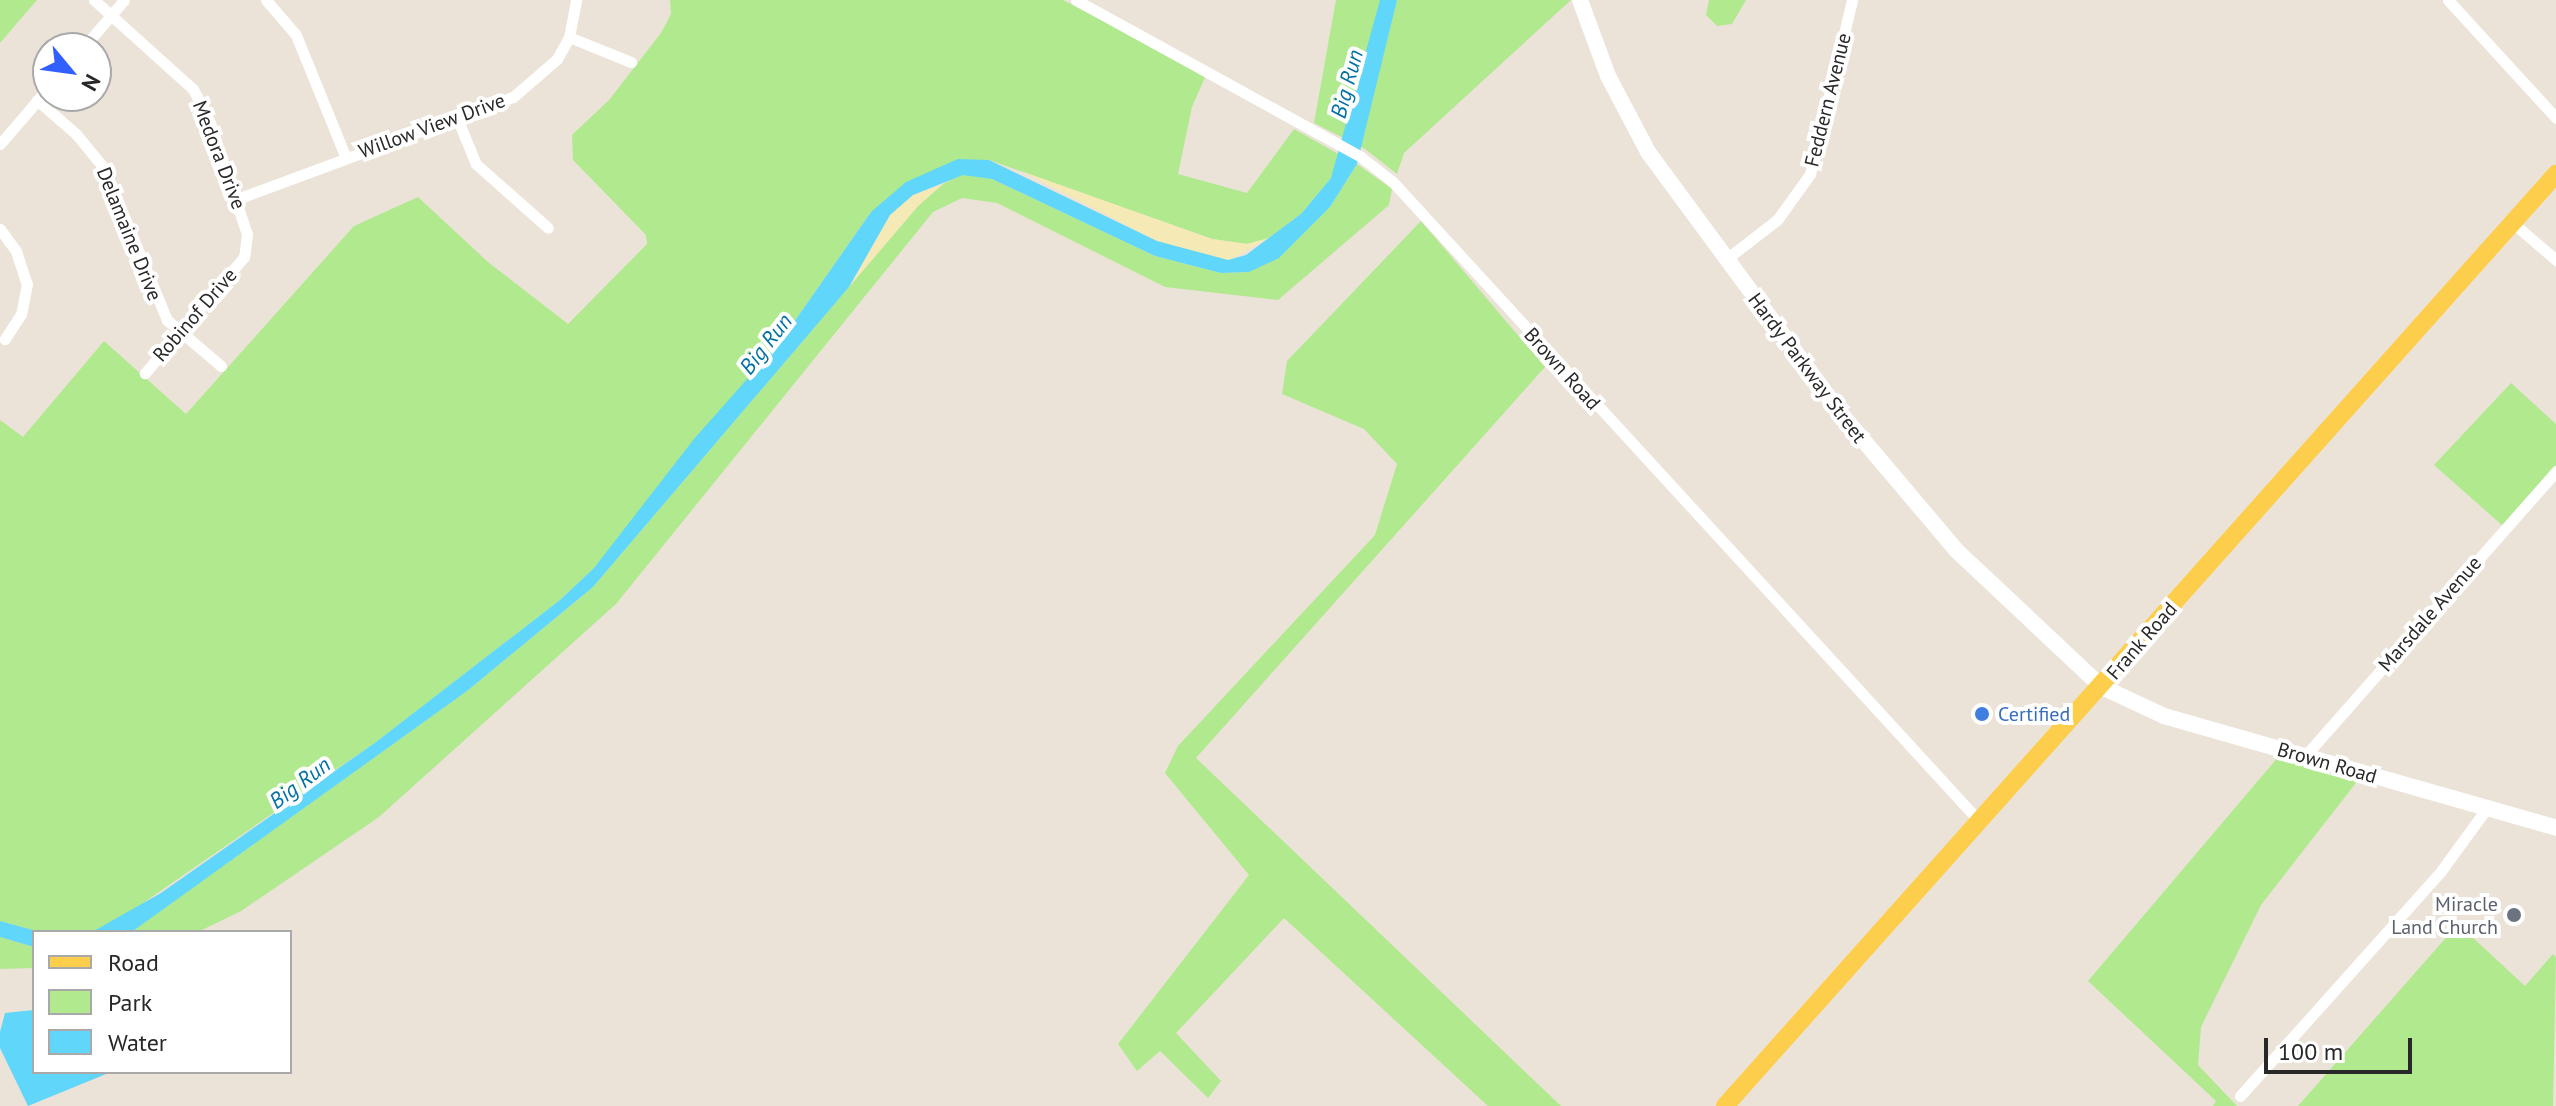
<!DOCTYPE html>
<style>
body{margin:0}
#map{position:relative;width:2556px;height:1106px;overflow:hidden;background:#ece3d8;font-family:"PT Sans",sans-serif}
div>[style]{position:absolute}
.green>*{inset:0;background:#b0e98e}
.sand>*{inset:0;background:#f5e9b6}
.water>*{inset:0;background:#5fd6fa}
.minor>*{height:11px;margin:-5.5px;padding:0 5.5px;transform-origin:5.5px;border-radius:5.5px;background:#fff}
.secondary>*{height:16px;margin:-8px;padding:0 8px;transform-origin:8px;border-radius:8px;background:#fff}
.primary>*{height:18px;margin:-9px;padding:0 9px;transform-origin:9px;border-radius:9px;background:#fdce4b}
.dots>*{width:22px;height:22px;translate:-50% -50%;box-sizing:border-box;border:4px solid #fff;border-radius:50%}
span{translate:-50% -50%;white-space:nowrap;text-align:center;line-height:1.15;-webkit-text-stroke:8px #fff;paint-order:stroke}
.street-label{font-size:20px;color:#282828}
.shop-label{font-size:20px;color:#366cbe}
.left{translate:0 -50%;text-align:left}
.worship-label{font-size:20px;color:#5b616d}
.right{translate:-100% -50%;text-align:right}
.water-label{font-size:22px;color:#0171a3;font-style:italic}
.legend{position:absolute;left:32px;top:930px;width:260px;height:144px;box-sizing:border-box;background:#fff;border:2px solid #a9a9a9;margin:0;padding:10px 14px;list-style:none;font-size:24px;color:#282828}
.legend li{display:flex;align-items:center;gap:16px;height:40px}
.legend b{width:40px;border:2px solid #a9a9a9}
.north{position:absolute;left:32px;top:32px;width:80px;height:80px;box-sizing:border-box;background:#fff;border:2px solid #a9a9a9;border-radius:50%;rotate:119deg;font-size:22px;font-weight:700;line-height:32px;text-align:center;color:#282828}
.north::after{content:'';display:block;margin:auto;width:28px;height:36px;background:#325fff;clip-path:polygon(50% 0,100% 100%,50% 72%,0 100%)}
.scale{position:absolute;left:2264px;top:1038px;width:148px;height:36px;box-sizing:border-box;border:4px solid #282828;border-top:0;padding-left:10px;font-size:24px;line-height:28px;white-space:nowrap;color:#282828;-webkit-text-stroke:6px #fff;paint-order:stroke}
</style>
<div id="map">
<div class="green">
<i style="clip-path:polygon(0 0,37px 0,0 43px)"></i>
<i style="clip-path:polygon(670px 0,1063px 0,1206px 75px,1192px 107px,1178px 174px,1247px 193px,1294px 129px,1340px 155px,1331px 178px,1301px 214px,1269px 238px,1247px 244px,1212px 239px,989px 160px,871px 212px,780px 342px,594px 568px,560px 600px,376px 742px,120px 919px,92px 932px,40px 932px,0 921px,0 420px,23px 437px,104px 341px,186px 414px,354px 226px,418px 197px,488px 262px,568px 324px,647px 244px,646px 235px,573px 160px,572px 135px,609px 100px,661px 33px,671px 14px)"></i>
<i style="clip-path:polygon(1336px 0,1571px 0,1404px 153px,1397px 174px,1365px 149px,1314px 123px)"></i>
<i style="clip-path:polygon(1709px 0,1746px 0,1732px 24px,1717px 26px,1706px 15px)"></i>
<i style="clip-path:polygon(1357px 164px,1392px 189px,1389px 205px,1278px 300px,1165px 287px,997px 203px,962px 198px,933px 212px,616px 604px,379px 817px,241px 911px,198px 932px,131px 932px,467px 691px,593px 587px,918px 206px,943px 184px,963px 174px,992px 179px,1155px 256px,1221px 273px,1249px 272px,1330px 207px)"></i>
<i style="clip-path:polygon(1421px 221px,1545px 367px,1196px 758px,1561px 1106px,1488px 1106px,1284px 918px,1176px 1033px,1221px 1081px,1208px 1098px,1160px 1051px,1137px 1071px,1118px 1044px,1249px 875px,1165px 773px,1178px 746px,1375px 535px,1397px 464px,1364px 429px,1282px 394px,1287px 361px)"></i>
<i style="clip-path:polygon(2511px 383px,2556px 424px,2556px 465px,2503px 526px,2434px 465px)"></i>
<i style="clip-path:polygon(2279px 756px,2359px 779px,2261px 905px,2201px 1027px,2198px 1065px,2237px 1106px,2213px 1106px,2216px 1101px,2088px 981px)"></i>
<i style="clip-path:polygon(2458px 924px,2525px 986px,2553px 954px,2556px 957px,2553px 1106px,2298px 1106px)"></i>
<i style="clip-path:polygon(0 937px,34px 947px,34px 968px,0 969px)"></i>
</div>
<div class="sand">
<i style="clip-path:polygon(1021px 171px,1212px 239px,1247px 244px,1269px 238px,1228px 261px,1202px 256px,1157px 241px)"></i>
<i style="clip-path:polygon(943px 184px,918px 206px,849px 287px,890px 215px,913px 195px)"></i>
</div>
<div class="water">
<i style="clip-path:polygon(1380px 0,1397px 0,1357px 164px,1330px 207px,1279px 258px,1249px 272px,1221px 273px,1155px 256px,992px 179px,963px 175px,913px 195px,890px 215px,849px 287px,593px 587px,467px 691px,133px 931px,92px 932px,161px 893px,376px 742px,560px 600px,594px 568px,694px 439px,780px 342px,871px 212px,906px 182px,958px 159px,989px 160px,1157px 241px,1228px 260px,1246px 255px,1301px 214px,1331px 178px)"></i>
<i style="clip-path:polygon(0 921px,40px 932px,34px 932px,34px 947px,0 937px)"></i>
<i style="clip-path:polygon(34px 1010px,34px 1072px,111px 1072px,28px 1106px,0 1048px,0 1032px,5px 1013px)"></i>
</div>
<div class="minor">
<i style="left:94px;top:0;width:133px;rotate:42deg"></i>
<i style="left:193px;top:89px;width:38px;rotate:63deg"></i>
<i style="left:210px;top:123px;width:117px;rotate:71.6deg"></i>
<i style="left:247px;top:234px;width:23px;rotate:97deg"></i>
<i style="left:244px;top:257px;width:153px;rotate:130.5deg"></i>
<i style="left:266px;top:0;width:46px;rotate:49.4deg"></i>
<i style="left:296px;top:35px;width:133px;rotate:67.9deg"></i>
<i style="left:1076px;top:0;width:325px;rotate:28.8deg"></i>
<i style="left:1361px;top:157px;width:39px;rotate:38deg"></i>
<i style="left:1392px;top:181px;width:871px;rotate:47.47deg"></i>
<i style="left:2448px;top:0;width:160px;rotate:47.5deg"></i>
<i style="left:569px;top:37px;width:67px;rotate:22deg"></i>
<i style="left:83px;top:48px;width:63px;rotate:-49.5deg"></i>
<i style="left:37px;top:100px;width:52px;rotate:41.1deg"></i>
<i style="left:76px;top:134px;width:44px;rotate:50.5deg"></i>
<i style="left:104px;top:168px;width:165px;rotate:67.5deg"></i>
<i style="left:167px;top:320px;width:71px;rotate:40.4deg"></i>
<i style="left:457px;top:118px;width:50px;rotate:67.6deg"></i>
<i style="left:476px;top:164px;width:96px;rotate:41.6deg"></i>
<i style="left:0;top:144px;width:74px;rotate:-49.4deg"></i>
<i style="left:237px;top:199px;width:294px;rotate:-20.3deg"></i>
<i style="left:513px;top:97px;width:58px;rotate:-40.8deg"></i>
<i style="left:557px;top:59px;width:25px;rotate:-61deg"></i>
<i style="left:569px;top:37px;width:38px;rotate:-79deg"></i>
<i style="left:2513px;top:223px;width:57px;rotate:40.7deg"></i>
<i style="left:0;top:229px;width:27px;rotate:54deg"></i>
<i style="left:16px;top:251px;width:35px;rotate:72deg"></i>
<i style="left:27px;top:284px;width:31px;rotate:101deg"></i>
<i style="left:21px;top:314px;width:30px;rotate:123deg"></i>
<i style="left:1725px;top:260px;width:66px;rotate:-37.6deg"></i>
<i style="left:1777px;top:220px;width:57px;rotate:-54.3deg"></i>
<i style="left:1810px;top:174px;width:179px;rotate:-76.4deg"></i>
<i style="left:2305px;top:756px;width:380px;rotate:-48.6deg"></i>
<i style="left:2240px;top:1096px;width:302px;rotate:-48.2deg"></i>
<i style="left:2441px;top:871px;width:78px;rotate:-53.9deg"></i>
</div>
<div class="secondary">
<i style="left:1580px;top:0;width:81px;rotate:69.8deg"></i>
<i style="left:1608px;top:76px;width:86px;rotate:62.2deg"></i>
<i style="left:1648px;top:152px;width:327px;rotate:53.6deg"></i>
<i style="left:1842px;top:415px;width:178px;rotate:49.8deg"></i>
<i style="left:1957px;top:551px;width:199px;rotate:43.2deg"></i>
<i style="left:2102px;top:687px;width:68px;rotate:25.1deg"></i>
<i style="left:2164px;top:716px;width:408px;rotate:15.9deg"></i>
</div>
<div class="primary">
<i style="left:1725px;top:1106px;width:1249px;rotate:-48.28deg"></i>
</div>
<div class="dots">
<i style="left:1982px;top:714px;background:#3f7fe0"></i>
<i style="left:2514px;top:915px;background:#6b7280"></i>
</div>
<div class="street-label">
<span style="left:1828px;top:100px;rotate:-76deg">Feddern Avenue</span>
<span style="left:432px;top:126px;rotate:-20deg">Willow View Drive</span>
<span style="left:219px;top:155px;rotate:69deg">Medora Drive</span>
<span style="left:129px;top:234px;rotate:68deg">Delamaine Drive</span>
<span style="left:195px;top:315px;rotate:-49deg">Robinof Drive</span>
<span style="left:1807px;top:368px;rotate:53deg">Hardy Parkway Street</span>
<span style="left:1562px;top:369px;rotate:48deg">Brown Road</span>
<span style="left:2430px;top:614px;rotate:-49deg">Marsdale Avenue</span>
<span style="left:2142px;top:641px;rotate:-49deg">Frank Road</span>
<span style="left:2327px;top:763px;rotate:16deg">Brown Road</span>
</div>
<div class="shop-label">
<span class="left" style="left:1998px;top:714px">Certified</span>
</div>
<div class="worship-label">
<span class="right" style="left:2498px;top:916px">Miracle<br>Land Church</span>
</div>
<div class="water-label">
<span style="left:1347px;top:84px;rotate:-75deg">Big Run</span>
<span style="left:766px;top:344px;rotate:-52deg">Big Run</span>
<span style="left:300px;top:783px;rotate:-37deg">Big Run</span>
</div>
<ul class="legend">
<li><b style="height:10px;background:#fdce4b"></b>Road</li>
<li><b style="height:22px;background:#b0e98e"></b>Park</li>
<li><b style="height:22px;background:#5fd6fa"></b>Water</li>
</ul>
<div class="north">N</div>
<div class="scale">100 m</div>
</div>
